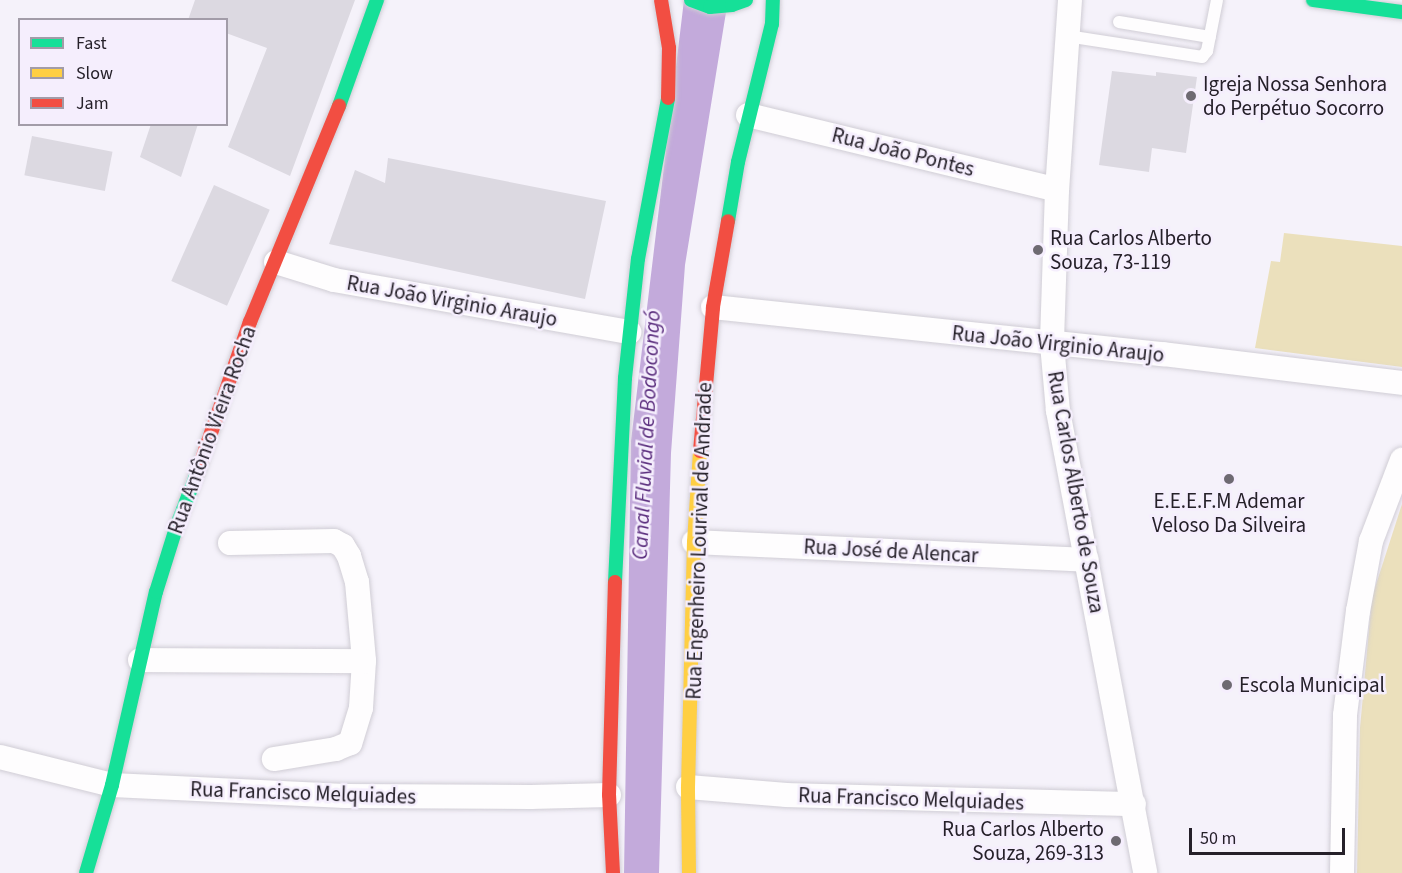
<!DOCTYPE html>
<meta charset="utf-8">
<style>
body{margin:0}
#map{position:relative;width:1402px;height:873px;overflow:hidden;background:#f5f2fa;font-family:"Source Sans 3",sans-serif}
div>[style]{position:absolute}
.green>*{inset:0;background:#ebe0bc}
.water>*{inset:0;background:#c3aadb}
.building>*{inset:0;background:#dcd9e1;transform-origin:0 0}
.roads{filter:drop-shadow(0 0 2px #d0cdd5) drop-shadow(0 0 2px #d0cdd5)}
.lane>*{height:12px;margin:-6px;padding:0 6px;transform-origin:6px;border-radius:6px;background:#fefdfe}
.street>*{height:24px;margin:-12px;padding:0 12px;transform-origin:12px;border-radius:12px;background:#fefdfe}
.fast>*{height:14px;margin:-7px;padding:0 7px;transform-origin:7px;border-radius:7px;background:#16e098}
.slow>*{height:14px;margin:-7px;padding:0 7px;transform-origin:7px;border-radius:7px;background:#ffcf43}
.jam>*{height:14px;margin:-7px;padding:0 7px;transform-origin:7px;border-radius:7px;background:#f24e42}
.dots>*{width:16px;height:16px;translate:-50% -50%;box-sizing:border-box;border:3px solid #f5eefd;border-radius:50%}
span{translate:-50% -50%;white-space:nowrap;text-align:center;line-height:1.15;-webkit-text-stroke:5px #f5eefd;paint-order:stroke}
.poi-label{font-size:21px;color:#252029}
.left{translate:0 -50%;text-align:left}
.right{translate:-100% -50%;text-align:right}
.street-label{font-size:21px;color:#252029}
.water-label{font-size:22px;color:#5b2e7e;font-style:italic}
.legend{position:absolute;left:18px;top:18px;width:210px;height:108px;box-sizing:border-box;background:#f5eefd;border:2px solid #a29ca8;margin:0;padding:8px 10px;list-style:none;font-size:18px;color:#252029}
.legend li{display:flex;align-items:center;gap:12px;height:30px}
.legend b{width:30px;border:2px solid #a29ca8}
.scale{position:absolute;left:1189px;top:828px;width:156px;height:27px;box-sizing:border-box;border:3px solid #252029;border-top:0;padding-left:8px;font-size:18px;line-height:21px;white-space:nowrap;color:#252029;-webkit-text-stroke:4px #f5eefd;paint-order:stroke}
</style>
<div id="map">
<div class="green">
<i style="clip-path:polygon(1284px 233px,1402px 246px,1402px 367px,1255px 348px,1271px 261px,1280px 262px)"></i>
<i style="clip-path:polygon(1402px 504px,1402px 873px,1357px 873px,1360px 728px,1372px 597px)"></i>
</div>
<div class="water">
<i style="clip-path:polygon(684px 0,728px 0,685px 265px,671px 453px,659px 873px,624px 873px,631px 441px)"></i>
</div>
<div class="building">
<i style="clip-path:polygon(195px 0,355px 0,290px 176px,228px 147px,267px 48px,226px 33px,226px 20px,188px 20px)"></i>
<i style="clip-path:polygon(1112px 71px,1156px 76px,1156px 72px,1197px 77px,1186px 153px,1152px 148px,1149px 172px,1099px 165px)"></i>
<i style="clip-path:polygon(151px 124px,198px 124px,181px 177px,140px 157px)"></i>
<i style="left:32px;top:136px;width:82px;height:40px;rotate:11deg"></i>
<i style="clip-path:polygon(388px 158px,606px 201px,585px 299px,329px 244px,355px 170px,385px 183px)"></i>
<i style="left:214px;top:185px;width:61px;height:105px;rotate:24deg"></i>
</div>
<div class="roads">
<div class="lane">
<i style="left:1119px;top:22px;width:92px;rotate:9.4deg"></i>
<i style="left:1067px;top:36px;width:137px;rotate:8.8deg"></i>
<i style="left:1202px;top:57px;width:8px;rotate:-50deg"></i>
<i style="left:1207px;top:51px;width:52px;rotate:-78.9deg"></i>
</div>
<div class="street">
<i style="left:1070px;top:0;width:190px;rotate:93.9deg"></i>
<i style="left:1057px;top:190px;width:154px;rotate:91.9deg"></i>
<i style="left:1052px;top:344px;width:67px;rotate:84.9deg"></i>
<i style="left:1058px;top:411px;width:470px;rotate:79.3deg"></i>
<i style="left:748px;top:115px;width:318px;rotate:13.6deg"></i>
<i style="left:276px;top:262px;width:61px;rotate:17.2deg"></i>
<i style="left:334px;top:280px;width:300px;rotate:10deg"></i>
<i style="left:713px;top:307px;width:452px;rotate:6deg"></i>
<i style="left:1163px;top:354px;width:241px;rotate:6.9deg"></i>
<i style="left:694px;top:542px;width:393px;rotate:2.6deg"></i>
<i style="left:230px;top:543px;width:104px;rotate:-1.1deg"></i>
<i style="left:334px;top:541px;width:10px;rotate:29deg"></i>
<i style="left:343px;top:546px;width:12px;rotate:59deg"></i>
<i style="left:349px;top:556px;width:27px;rotate:73deg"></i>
<i style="left:357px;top:582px;width:79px;rotate:84.9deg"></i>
<i style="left:364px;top:661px;width:47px;rotate:93.7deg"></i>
<i style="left:361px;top:708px;width:37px;rotate:107deg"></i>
<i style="left:350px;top:743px;width:15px;rotate:157deg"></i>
<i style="left:336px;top:749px;width:63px;rotate:170.8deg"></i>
<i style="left:140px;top:660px;width:224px;rotate:0.3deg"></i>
<i style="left:0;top:757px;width:115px;rotate:14deg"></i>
<i style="left:112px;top:785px;width:233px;rotate:2.7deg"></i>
<i style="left:345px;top:796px;width:186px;rotate:0.3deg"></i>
<i style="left:531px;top:797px;width:78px;rotate:-1.5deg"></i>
<i style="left:688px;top:787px;width:99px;rotate:4.6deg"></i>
<i style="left:787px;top:795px;width:347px;rotate:1.5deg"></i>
<i style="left:1342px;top:873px;width:158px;rotate:-88.9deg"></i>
<i style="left:1345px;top:715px;width:105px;rotate:-82.9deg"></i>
<i style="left:1358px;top:611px;width:71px;rotate:-79.5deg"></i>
<i style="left:1371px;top:541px;width:87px;rotate:-69.1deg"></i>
</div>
<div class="fast">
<i style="left:691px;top:0;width:20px;rotate:20deg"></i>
<i style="left:710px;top:7px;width:22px;rotate:-5deg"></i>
<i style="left:732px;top:5px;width:15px;rotate:-20deg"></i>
<i style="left:1313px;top:0;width:90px;rotate:7.7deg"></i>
<i style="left:339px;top:106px;width:113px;rotate:-70.3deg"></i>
<i style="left:728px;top:221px;width:60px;rotate:-80.4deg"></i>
<i style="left:738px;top:162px;width:142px;rotate:-76.2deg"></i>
<i style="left:772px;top:24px;width:24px;rotate:-88deg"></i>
<i style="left:615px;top:582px;width:204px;rotate:-87.2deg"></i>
<i style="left:625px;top:378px;width:120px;rotate:-83.8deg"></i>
<i style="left:638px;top:259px;width:164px;rotate:-79.4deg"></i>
<i style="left:86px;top:873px;width:92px;rotate:-73.5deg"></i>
<i style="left:112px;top:785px;width:198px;rotate:-77.2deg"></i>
<i style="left:156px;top:592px;width:70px;rotate:-72.6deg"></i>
<i style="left:177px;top:525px;width:56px;rotate:-69deg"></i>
</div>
<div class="slow">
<i style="left:689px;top:873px;width:86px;rotate:-90.7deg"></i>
<i style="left:688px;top:787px;width:245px;rotate:-88.6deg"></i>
<i style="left:694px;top:542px;width:91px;rotate:-86.2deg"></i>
</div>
<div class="jam">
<i style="left:661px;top:0;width:49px;rotate:80.5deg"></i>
<i style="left:669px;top:48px;width:50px;rotate:91.1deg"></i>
<i style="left:700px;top:451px;width:145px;rotate:-84.8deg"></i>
<i style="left:713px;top:307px;width:87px;rotate:-80.1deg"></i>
<i style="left:197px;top:473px;width:160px;rotate:-70.7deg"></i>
<i style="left:250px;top:322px;width:234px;rotate:-67.6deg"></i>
<i style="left:613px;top:873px;width:78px;rotate:-92.9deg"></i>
<i style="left:609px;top:795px;width:213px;rotate:-88.4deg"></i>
</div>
</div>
<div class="dots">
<i style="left:1191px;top:96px;background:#6e6a72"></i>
<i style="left:1038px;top:250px;background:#6e6a72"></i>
<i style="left:1229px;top:479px;background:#6e6a72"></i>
<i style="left:1227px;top:685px;background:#6e6a72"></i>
<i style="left:1116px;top:841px;background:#6e6a72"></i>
</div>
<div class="poi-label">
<span class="left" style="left:1203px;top:96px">Igreja Nossa Senhora<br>do Perpétuo Socorro</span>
<span class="left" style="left:1050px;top:250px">Rua Carlos Alberto<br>Souza, 73-119</span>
<span style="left:1229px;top:513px">E.E.E.F.M Ademar<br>Veloso Da Silveira</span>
<span class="left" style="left:1239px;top:685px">Escola Municipal</span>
<span class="right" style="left:1104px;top:841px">Rua Carlos Alberto<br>Souza, 269-313</span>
</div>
<div class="street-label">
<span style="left:903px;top:152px;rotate:14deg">Rua João Pontes</span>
<span style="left:452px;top:301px;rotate:10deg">Rua João Virginio Araujo</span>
<span style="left:1058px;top:344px;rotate:6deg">Rua João Virginio Araujo</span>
<span style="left:212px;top:430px;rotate:-70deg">Rua Antônio Vieira Rocha</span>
<span style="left:1076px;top:492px;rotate:80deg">Rua Carlos Alberto de Souza</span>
<span style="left:699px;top:541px;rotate:-88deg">Rua Engenheiro Lourival de Andrade</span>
<span style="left:891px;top:551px;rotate:3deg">Rua José de Alencar</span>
<span style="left:303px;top:793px;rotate:2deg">Rua Francisco Melquiades</span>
<span style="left:911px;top:799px;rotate:2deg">Rua Francisco Melquiades</span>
</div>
<div class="water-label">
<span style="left:647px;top:435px;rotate:-87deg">Canal Fluvial de Bodocongó</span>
</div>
<ul class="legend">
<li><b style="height:8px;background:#16e098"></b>Fast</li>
<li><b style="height:8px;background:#ffcf43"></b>Slow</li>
<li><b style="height:8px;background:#f24e42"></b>Jam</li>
</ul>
<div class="scale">50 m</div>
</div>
